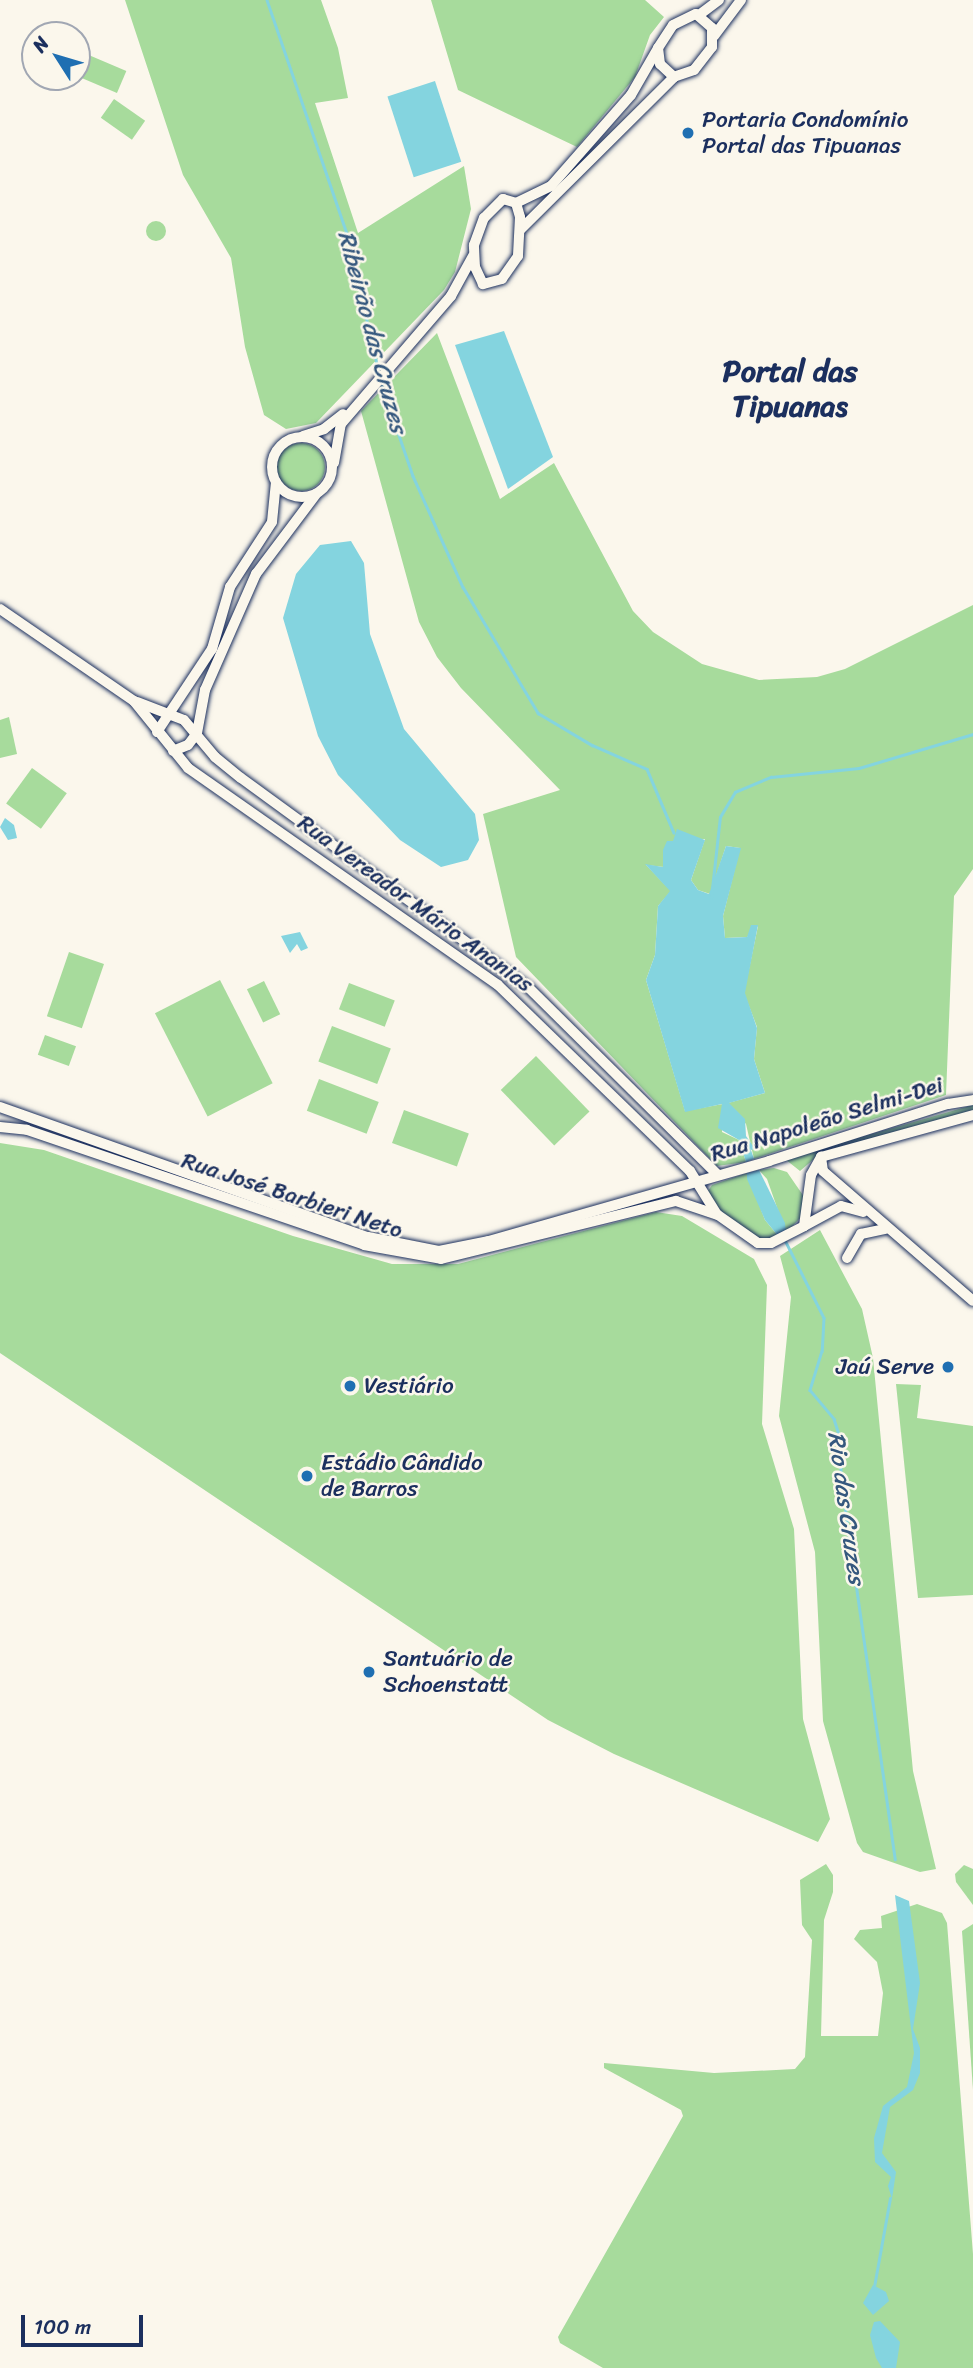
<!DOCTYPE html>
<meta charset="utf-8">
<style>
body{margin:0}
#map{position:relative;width:973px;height:2368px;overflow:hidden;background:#fbf7ec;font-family:Sriracha,sans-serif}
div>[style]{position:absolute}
.green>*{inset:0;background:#a7db9c;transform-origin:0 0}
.round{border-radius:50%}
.water>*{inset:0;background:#84d4df;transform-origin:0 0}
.stream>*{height:2.5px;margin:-1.25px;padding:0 1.25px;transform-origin:1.25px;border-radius:1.25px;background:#84d4df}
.roads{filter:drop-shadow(0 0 2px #1b2f5e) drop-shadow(0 0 2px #1b2f5e)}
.secondary>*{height:10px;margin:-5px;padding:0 5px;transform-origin:5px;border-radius:5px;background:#fbf7ec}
.secondary>.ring{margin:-5px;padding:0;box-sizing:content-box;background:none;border:10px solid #fbf7ec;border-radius:50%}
.dots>*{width:19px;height:19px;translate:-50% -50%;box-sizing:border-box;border:4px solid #fbf7ec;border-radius:50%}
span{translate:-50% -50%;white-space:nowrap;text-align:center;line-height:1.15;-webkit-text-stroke:5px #fbf7ec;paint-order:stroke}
.poi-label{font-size:23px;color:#1b2f5e}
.left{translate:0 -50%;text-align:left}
.right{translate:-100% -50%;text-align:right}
.street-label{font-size:23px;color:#1b2f5e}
.water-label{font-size:24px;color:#35587e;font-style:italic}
.district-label{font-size:30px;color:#1b2f5e;font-weight:700}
.north{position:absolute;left:21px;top:21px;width:70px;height:70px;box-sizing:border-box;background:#fbf7ec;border:2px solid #a1a7b3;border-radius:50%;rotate:307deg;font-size:19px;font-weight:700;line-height:28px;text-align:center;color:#1b2f5e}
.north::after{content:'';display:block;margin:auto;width:24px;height:32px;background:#1f6fb2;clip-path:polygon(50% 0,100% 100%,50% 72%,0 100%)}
.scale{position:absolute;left:21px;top:2315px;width:122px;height:32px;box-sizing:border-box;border:4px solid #1b2f5e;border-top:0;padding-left:9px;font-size:21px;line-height:24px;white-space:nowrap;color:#1b2f5e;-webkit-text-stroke:5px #fbf7ec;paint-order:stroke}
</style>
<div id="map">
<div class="green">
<i style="clip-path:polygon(125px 0,321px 0,338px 48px,348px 98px,315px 103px,358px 233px,464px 166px,471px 209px,455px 272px,444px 290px,316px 423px,286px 429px,264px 415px,245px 347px,231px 258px,183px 175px)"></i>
<i style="clip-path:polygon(431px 0,645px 0,664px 17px,650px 35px,635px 77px,577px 147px,458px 90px)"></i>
<i style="left:84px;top:53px;width:46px;height:24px;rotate:23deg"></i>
<i style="left:114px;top:99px;width:38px;height:23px;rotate:35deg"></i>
<i class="round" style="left:146px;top:221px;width:20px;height:20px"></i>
<i style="clip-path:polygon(437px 333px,500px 499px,554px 463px,633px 611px,653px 632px,702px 664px,759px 680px,817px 677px,845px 669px,973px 605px,973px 869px,954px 896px,946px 1095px,754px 1159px,746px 1124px,728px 1103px,765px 1093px,754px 1059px,757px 1027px,744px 993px,758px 926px,747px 937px,725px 938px,723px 916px,740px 848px,726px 846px,710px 894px,698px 890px,691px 880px,705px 839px,673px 841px,664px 867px,646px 865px,671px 891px,658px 906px,655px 955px,646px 980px,685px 1111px,723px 1104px,722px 1132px,739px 1140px,746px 1162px,717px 1166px,516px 957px,483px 814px,560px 790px,461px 688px,437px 657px,419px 622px,361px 411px)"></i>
<i class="round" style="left:277px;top:443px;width:48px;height:48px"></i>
<i style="clip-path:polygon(9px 717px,17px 754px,0 758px,0 720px)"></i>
<i style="left:32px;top:768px;width:43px;height:44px;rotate:36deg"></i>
<i style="left:69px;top:952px;width:37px;height:68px;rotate:19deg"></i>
<i style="left:220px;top:980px;width:116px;height:73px;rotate:63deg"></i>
<i style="left:264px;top:981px;width:37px;height:19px;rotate:64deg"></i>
<i style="left:349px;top:983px;width:49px;height:28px;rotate:21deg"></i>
<i style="left:332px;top:1026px;width:63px;height:38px;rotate:21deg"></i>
<i style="left:45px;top:1035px;width:33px;height:21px;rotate:20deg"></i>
<i style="left:536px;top:1056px;width:77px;height:49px;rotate:46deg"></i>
<i style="left:319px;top:1079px;width:64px;height:34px;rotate:21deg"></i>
<i style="clip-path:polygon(973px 1105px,973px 1112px,822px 1152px,800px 1171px,785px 1159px)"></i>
<i style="left:404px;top:1110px;width:69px;height:35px;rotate:20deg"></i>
<i style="clip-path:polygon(0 1143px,44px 1150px,293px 1236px,392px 1264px,458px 1264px,656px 1212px,682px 1216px,754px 1259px,767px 1285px,762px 1424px,794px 1529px,803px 1719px,830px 1819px,818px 1842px,614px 1754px,548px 1720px,0 1353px)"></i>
<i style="clip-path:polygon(774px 1168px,787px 1172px,807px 1201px,803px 1215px,786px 1233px,767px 1179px,759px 1170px)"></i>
<i style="clip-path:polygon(747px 1173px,765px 1220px,779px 1237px,766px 1243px,712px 1209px,708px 1191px,712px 1185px)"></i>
<i style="clip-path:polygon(820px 1230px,862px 1309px,873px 1358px,913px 1771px,936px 1869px,920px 1872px,863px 1852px,857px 1843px,823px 1721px,815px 1552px,779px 1416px,791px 1297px,780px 1256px)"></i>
<i style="clip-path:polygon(896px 1384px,921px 1385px,917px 1418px,973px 1426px,973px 1595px,918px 1598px)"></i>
<i style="clip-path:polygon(826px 1864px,833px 1875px,833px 1892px,824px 1920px,821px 2036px,878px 2036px,883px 1993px,877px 1962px,854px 1939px,860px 1930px,882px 1928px,881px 1916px,917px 1904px,942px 1913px,947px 1923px,973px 2254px,973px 2368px,603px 2368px,560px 2343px,558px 2337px,683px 2116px,681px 2110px,604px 2068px,604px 2063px,714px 2073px,795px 2069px,805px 2057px,812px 1940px,802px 1925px,800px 1880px)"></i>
<i style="clip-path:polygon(964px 1865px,973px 1869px,973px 1905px,956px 1882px,955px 1874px)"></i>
<i style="clip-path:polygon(973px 1924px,973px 2090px,962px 1931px)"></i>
</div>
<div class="water">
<i style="left:435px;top:81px;width:85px;height:50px;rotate:72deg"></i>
<i style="clip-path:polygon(504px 331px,553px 457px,508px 489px,455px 345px)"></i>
<i style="clip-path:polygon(351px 541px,364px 563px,370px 634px,404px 729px,475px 814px,479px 840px,468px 860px,441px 867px,400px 840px,338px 775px,318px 736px,283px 618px,296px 574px,320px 545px)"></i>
<i style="clip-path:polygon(5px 818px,14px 825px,17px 838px,8px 840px,0 827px)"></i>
<i style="clip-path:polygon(677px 829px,705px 840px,691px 880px,698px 890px,709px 894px,726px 846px,741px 848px,723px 916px,725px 938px,747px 937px,751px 925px,758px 925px,745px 993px,757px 1028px,754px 1059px,765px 1093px,729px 1103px,745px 1119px,746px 1136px,755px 1149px,751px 1150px,754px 1159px,746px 1162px,739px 1140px,718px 1128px,722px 1104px,685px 1112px,646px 980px,655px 955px,658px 906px,670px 891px,645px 864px,663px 867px,663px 850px,667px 841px,673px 841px)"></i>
<i style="clip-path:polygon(300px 932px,308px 948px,301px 951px,297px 944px,290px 953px,281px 936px)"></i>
<i style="clip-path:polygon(759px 1170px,785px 1223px,786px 1233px,779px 1237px,765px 1220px,747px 1179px,747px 1173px)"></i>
<i style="clip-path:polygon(895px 1895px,909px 1901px,916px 1953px,920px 1983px,913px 2029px,920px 2048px,920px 2073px,913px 2090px,890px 2107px,882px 2153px,896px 2172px,892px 2199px,888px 2186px,891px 2177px,875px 2162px,874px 2138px,883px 2106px,907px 2087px,914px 2053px)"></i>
<i style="clip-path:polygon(873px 2285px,886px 2292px,889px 2301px,873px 2315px,863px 2303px)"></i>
<i style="clip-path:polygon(880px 2321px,900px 2342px,896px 2368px,882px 2368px,876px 2358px,870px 2335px,874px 2322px)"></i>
</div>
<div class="stream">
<i style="left:267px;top:0;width:247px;rotate:71.1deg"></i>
<i style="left:347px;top:234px;width:143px;rotate:77deg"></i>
<i style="left:381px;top:383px;width:98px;rotate:71deg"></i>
<i style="left:413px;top:476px;width:122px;rotate:65.8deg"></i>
<i style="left:463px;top:587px;width:147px;rotate:59.2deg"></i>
<i style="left:538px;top:713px;width:63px;rotate:30.7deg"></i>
<i style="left:592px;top:745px;width:60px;rotate:23.6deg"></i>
<i style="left:647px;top:769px;width:69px;rotate:67.1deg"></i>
<i style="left:711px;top:898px;width:81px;rotate:-83.7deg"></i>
<i style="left:720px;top:817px;width:29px;rotate:-59deg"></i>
<i style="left:735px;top:792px;width:39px;rotate:-23deg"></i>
<i style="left:771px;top:777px;width:88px;rotate:-5.8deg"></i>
<i style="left:859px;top:768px;width:119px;rotate:-16.6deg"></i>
<i style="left:785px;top:1240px;width:87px;rotate:63.4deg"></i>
<i style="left:824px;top:1318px;width:33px;rotate:93deg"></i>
<i style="left:822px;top:1351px;width:41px;rotate:107.1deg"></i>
<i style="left:810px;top:1390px;width:38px;rotate:50deg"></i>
<i style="left:834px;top:1419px;width:23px;rotate:72deg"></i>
<i style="left:841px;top:1441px;width:37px;rotate:90deg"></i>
<i style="left:841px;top:1478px;width:385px;rotate:81.9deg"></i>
<i style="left:874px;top:2287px;width:90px;rotate:-79.8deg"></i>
</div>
<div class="roads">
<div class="secondary">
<i style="left:696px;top:14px;width:21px;rotate:41deg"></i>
<i style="left:712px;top:28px;width:19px;rotate:90deg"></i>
<i style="left:712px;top:47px;width:29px;rotate:128deg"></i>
<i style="left:694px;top:70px;width:21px;rotate:161deg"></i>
<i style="left:674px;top:77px;width:19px;rotate:-137deg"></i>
<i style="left:660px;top:64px;width:16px;rotate:-97deg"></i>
<i style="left:658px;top:48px;width:27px;rotate:-57deg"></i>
<i style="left:673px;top:25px;width:25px;rotate:-26deg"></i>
<i style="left:699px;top:15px;width:25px;rotate:-37deg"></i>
<i style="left:714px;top:36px;width:45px;rotate:-53.1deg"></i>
<i style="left:503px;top:199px;width:14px;rotate:17deg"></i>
<i style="left:516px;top:203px;width:15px;rotate:74deg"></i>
<i style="left:520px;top:217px;width:39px;rotate:93deg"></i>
<i style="left:518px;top:256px;width:28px;rotate:125deg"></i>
<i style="left:502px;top:279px;width:20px;rotate:165deg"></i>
<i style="left:483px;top:284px;width:19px;rotate:-115deg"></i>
<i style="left:475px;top:267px;width:22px;rotate:-93deg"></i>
<i style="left:474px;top:245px;width:29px;rotate:-70deg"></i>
<i style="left:484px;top:218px;width:27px;rotate:-45deg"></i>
<i style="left:516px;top:203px;width:39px;rotate:-26deg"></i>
<i style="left:551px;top:186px;width:121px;rotate:-48.7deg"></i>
<i style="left:631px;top:95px;width:54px;rotate:-60.1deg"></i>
<i style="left:520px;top:230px;width:217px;rotate:-44.8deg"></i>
<i style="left:303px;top:436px;width:22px;rotate:-18deg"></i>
<i style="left:324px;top:429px;width:24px;rotate:-38deg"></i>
<i class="ring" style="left:272px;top:437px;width:50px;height:50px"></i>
<i style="left:334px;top:463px;width:40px;rotate:-80deg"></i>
<i style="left:341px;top:424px;width:169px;rotate:-49.3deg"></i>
<i style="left:451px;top:296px;width:46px;rotate:-61.2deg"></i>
<i style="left:0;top:609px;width:163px;rotate:34.5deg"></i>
<i style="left:134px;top:701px;width:86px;rotate:51.1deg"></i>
<i style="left:188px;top:768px;width:378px;rotate:35deg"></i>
<i style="left:498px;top:985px;width:267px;rotate:44.1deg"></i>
<i style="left:690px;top:1171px;width:49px;rotate:58.2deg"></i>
<i style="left:137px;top:702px;width:50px;rotate:21deg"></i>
<i style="left:184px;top:720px;width:48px;rotate:50deg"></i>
<i style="left:215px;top:757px;width:33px;rotate:39deg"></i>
<i style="left:241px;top:778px;width:355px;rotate:36.1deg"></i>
<i style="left:528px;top:987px;width:267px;rotate:44.7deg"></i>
<i style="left:157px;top:732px;width:100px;rotate:-56.5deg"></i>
<i style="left:212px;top:649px;width:65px;rotate:-73.8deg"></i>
<i style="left:230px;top:587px;width:77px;rotate:-57.1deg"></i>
<i style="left:272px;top:522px;width:40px;rotate:-84.3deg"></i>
<i style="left:173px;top:751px;width:16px;rotate:-22deg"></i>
<i style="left:188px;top:745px;width:15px;rotate:-53deg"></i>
<i style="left:197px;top:733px;width:44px;rotate:-79.5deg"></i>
<i style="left:205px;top:690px;width:127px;rotate:-66.3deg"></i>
<i style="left:256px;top:574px;width:101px;rotate:-53deg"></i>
<i style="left:0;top:1107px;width:390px;rotate:19.5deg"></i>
<i style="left:368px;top:1237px;width:72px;rotate:11.2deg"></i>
<i style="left:439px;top:1251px;width:51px;rotate:-11.3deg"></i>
<i style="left:489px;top:1241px;width:291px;rotate:-15.9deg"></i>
<i style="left:769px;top:1161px;width:188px;rotate:-17.7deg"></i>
<i style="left:948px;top:1104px;width:25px;rotate:-9deg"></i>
<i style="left:0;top:1127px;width:27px;rotate:6deg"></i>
<i style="left:27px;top:1130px;width:356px;rotate:18.8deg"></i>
<i style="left:364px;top:1245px;width:78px;rotate:10.3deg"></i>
<i style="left:441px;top:1259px;width:242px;rotate:-13.9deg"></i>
<i style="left:676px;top:1201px;width:44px;rotate:18.4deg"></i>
<i style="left:718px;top:1215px;width:49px;rotate:35deg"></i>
<i style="left:758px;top:1243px;width:13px"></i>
<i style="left:771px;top:1243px;width:37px;rotate:-27deg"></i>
<i style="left:804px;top:1226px;width:51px;rotate:-82.2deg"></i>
<i style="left:811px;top:1175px;width:21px;rotate:-61deg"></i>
<i style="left:821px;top:1157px;width:158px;rotate:-15.4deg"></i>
<i style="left:821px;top:1157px;width:14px;rotate:82deg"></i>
<i style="left:823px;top:1171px;width:198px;rotate:40.9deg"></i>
<i style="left:804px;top:1226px;width:42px;rotate:-28.4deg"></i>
<i style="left:841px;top:1206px;width:23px;rotate:15deg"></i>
<i style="left:847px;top:1258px;width:28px;rotate:-60deg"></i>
<i style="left:861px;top:1234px;width:25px;rotate:-12deg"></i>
</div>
</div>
<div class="dots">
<i style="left:688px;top:133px;background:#1f6fb2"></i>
<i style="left:948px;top:1367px;background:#1f6fb2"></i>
<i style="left:350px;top:1386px;background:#1f6fb2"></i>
<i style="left:307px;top:1476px;background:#1f6fb2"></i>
<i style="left:369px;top:1672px;background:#1f6fb2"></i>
</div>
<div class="poi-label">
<span class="left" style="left:702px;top:133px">Portaria Condomínio<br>Portal das Tipuanas</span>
<span class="right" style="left:934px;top:1367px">Jaú Serve</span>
<span class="left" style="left:364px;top:1386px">Vestiário</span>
<span class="left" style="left:321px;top:1476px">Estádio Cândido<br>de Barros</span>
<span class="left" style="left:383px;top:1672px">Santuário de<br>Schoenstatt</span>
</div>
<div class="street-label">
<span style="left:415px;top:904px;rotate:36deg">Rua Vereador Mário Ananias</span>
<span style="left:827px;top:1120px;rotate:-17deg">Rua Napoleão Selmi-Dei</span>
<span style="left:292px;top:1196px;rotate:18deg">Rua José Barbieri Neto</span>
</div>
<div class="water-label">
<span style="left:372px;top:332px;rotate:75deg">Ribeirão das Cruzes</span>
<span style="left:846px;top:1508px;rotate:82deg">Rio das Cruzes</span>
</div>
<div class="district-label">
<span style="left:790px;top:388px">Portal das<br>Tipuanas</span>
</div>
<div class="north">N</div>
<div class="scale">100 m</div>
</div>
